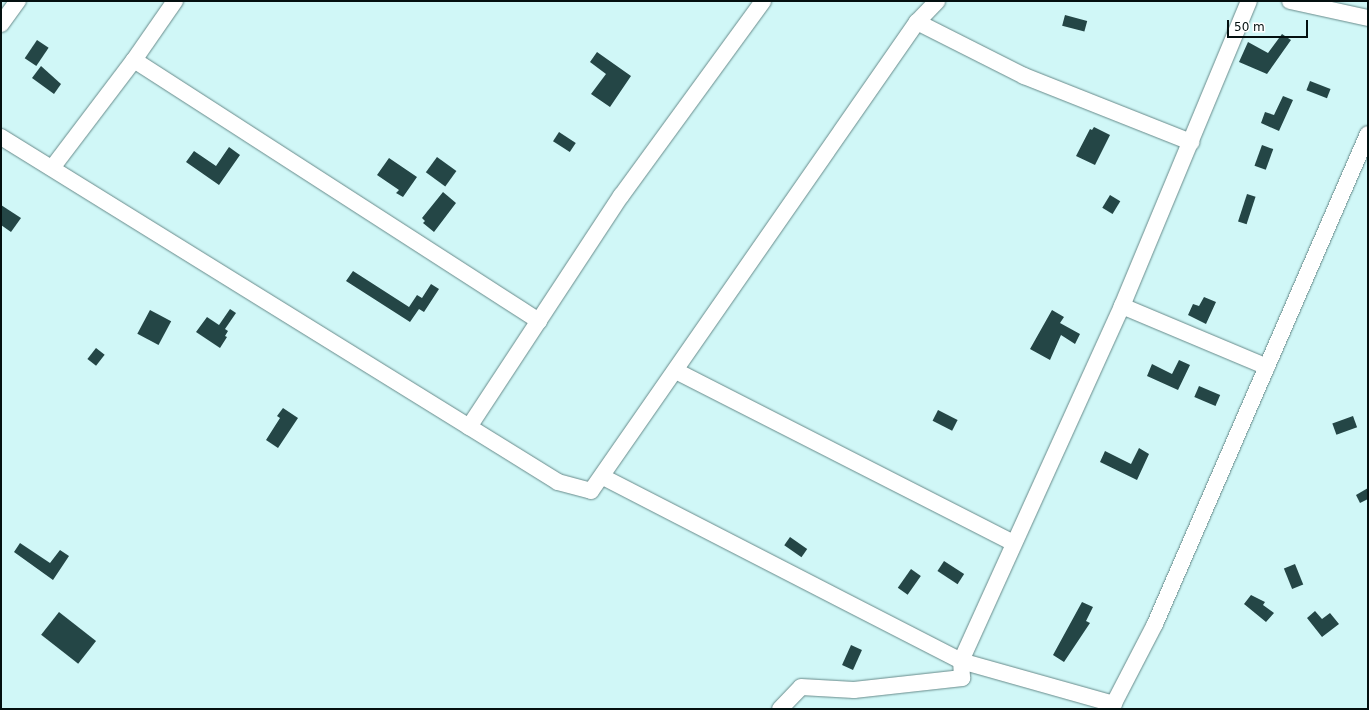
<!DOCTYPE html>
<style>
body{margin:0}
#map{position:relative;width:1369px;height:710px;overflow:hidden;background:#d0f7f7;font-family:"DejaVu Sans",sans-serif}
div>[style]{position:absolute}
.building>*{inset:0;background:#244646;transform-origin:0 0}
.roads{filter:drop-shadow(0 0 1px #678a8a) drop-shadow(0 0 1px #678a8a)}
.minor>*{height:16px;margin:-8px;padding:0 8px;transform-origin:8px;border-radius:8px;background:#fff}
span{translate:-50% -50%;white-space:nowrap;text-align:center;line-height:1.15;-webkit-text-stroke:4px #fff;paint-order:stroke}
.frame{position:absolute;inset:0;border:2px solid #041010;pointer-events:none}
.scale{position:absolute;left:1227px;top:20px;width:81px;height:18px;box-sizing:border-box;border:2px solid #041010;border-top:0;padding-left:5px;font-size:12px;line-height:14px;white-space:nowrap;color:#041010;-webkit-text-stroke:3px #fff;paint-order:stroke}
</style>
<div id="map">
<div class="building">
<i style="left:1065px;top:15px;width:23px;height:11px;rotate:15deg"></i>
<i style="clip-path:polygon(1282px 34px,1291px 40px,1267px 74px,1239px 62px,1248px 42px,1268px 53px)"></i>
<i style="left:37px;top:40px;width:14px;height:22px;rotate:34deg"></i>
<i style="clip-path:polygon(597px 52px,631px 76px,610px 107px,591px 94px,606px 74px,590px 62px)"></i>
<i style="clip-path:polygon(41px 66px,61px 84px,54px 94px,32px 78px)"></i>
<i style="left:1310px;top:81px;width:22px;height:10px;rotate:21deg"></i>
<i style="clip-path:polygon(1283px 96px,1293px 100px,1279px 131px,1261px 123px,1265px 112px,1274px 115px)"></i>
<i style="clip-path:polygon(1094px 127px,1110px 135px,1095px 165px,1076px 156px,1090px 129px,1092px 130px)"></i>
<i style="left:559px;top:132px;width:20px;height:11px;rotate:33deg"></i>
<i style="left:1262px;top:145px;width:12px;height:22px;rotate:20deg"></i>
<i style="clip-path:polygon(229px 147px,240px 155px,219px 185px,186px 162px,194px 151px,216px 166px)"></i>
<i style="left:437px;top:157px;width:24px;height:19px;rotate:36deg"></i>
<i style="clip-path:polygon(389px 158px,417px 177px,403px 197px,396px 193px,399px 190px,377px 175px)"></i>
<i style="clip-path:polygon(443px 192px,456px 203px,434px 232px,423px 223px,425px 221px,422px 218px)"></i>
<i style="left:1247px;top:194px;width:9px;height:29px;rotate:18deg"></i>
<i style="left:1110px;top:195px;width:12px;height:15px;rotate:31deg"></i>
<i style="clip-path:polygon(1px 205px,21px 218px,11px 232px,1px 225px)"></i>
<i style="clip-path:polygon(353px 271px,409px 307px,417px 295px,422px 298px,431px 284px,439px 289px,424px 312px,419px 309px,410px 322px,346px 281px)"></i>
<i style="clip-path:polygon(1204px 297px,1216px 302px,1206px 324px,1188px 315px,1193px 304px,1199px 306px)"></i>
<i style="clip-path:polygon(230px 309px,236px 313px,225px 329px,228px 331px,225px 336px,227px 337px,220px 348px,196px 332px,207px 317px,219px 325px)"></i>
<i style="left:150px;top:310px;width:24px;height:27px;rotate:28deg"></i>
<i style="clip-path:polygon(1052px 310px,1064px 317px,1060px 323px,1080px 334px,1075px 344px,1061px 335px,1050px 360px,1030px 349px)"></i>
<i style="left:96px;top:348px;width:11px;height:14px;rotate:38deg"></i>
<i style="clip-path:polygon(1179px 360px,1190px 365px,1178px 390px,1147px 376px,1152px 364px,1172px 374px)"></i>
<i style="left:1199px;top:386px;width:23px;height:12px;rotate:23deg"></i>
<i style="clip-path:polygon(283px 408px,298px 418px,278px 448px,266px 440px,280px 418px,277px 416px)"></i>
<i style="left:938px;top:410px;width:22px;height:12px;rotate:27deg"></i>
<i style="left:1353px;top:416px;width:12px;height:22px;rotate:70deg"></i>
<i style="clip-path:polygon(1139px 448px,1149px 454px,1137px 480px,1100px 462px,1105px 451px,1131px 464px)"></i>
<i style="clip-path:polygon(1368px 488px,1368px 499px,1360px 503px,1356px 495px)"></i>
<i style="left:790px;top:537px;width:21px;height:10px;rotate:35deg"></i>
<i style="clip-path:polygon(20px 543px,50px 563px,60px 550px,69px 556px,53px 580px,14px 552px)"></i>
<i style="left:944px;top:561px;width:24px;height:12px;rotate:33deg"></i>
<i style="left:1295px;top:564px;width:22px;height:12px;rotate:68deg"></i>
<i style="left:911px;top:569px;width:12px;height:23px;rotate:35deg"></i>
<i style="clip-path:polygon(1251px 595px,1265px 602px,1263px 605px,1274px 613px,1266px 622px,1244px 604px)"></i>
<i style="clip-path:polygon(1082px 602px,1093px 607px,1086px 621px,1090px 623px,1064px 662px,1053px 655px)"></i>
<i style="clip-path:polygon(1315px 611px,1322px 619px,1330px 613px,1339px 624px,1322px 637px,1307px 618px)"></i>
<i style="left:59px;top:612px;width:47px;height:29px;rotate:38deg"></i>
<i style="left:851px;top:645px;width:12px;height:22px;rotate:24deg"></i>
</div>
<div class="roads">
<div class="minor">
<i style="left:1290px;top:1px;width:80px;rotate:12.3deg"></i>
<i style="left:917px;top:22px;width:120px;rotate:26.8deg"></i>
<i style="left:1024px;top:76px;width:180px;rotate:21.6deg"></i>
<i style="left:1px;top:24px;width:29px;rotate:-54deg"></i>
<i style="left:134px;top:60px;width:482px;rotate:32.8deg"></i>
<i style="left:1px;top:137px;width:655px;rotate:31.77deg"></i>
<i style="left:558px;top:482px;width:34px;rotate:15deg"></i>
<i style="left:591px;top:491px;width:571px;rotate:-55.2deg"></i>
<i style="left:917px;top:22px;width:29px;rotate:-46deg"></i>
<i style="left:52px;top:168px;width:136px;rotate:-52.8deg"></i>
<i style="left:134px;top:60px;width:72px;rotate:-55.2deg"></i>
<i style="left:1122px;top:306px;width:157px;rotate:22.8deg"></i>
<i style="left:676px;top:371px;width:379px;rotate:27deg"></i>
<i style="left:469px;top:427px;width:277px;rotate:-56.7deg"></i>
<i style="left:621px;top:196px;width:241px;rotate:-53.9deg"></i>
<i style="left:603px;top:477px;width:403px;rotate:27.2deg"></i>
<i style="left:961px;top:661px;width:159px;rotate:15.7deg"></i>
<i style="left:780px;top:709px;width:30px;rotate:-46deg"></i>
<i style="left:801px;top:687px;width:53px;rotate:3.2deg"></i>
<i style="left:854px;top:690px;width:109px;rotate:-6.3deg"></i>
<i style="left:962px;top:678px;width:17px;rotate:-93deg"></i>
<i style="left:961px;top:661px;width:390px;rotate:-65.6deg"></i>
<i style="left:1122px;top:306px;width:330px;rotate:-67.4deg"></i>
<i style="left:1111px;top:709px;width:96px;rotate:-62.6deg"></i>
<i style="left:1155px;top:624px;width:534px;rotate:-66.51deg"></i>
</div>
</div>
<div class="frame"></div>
<div class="scale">50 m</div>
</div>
